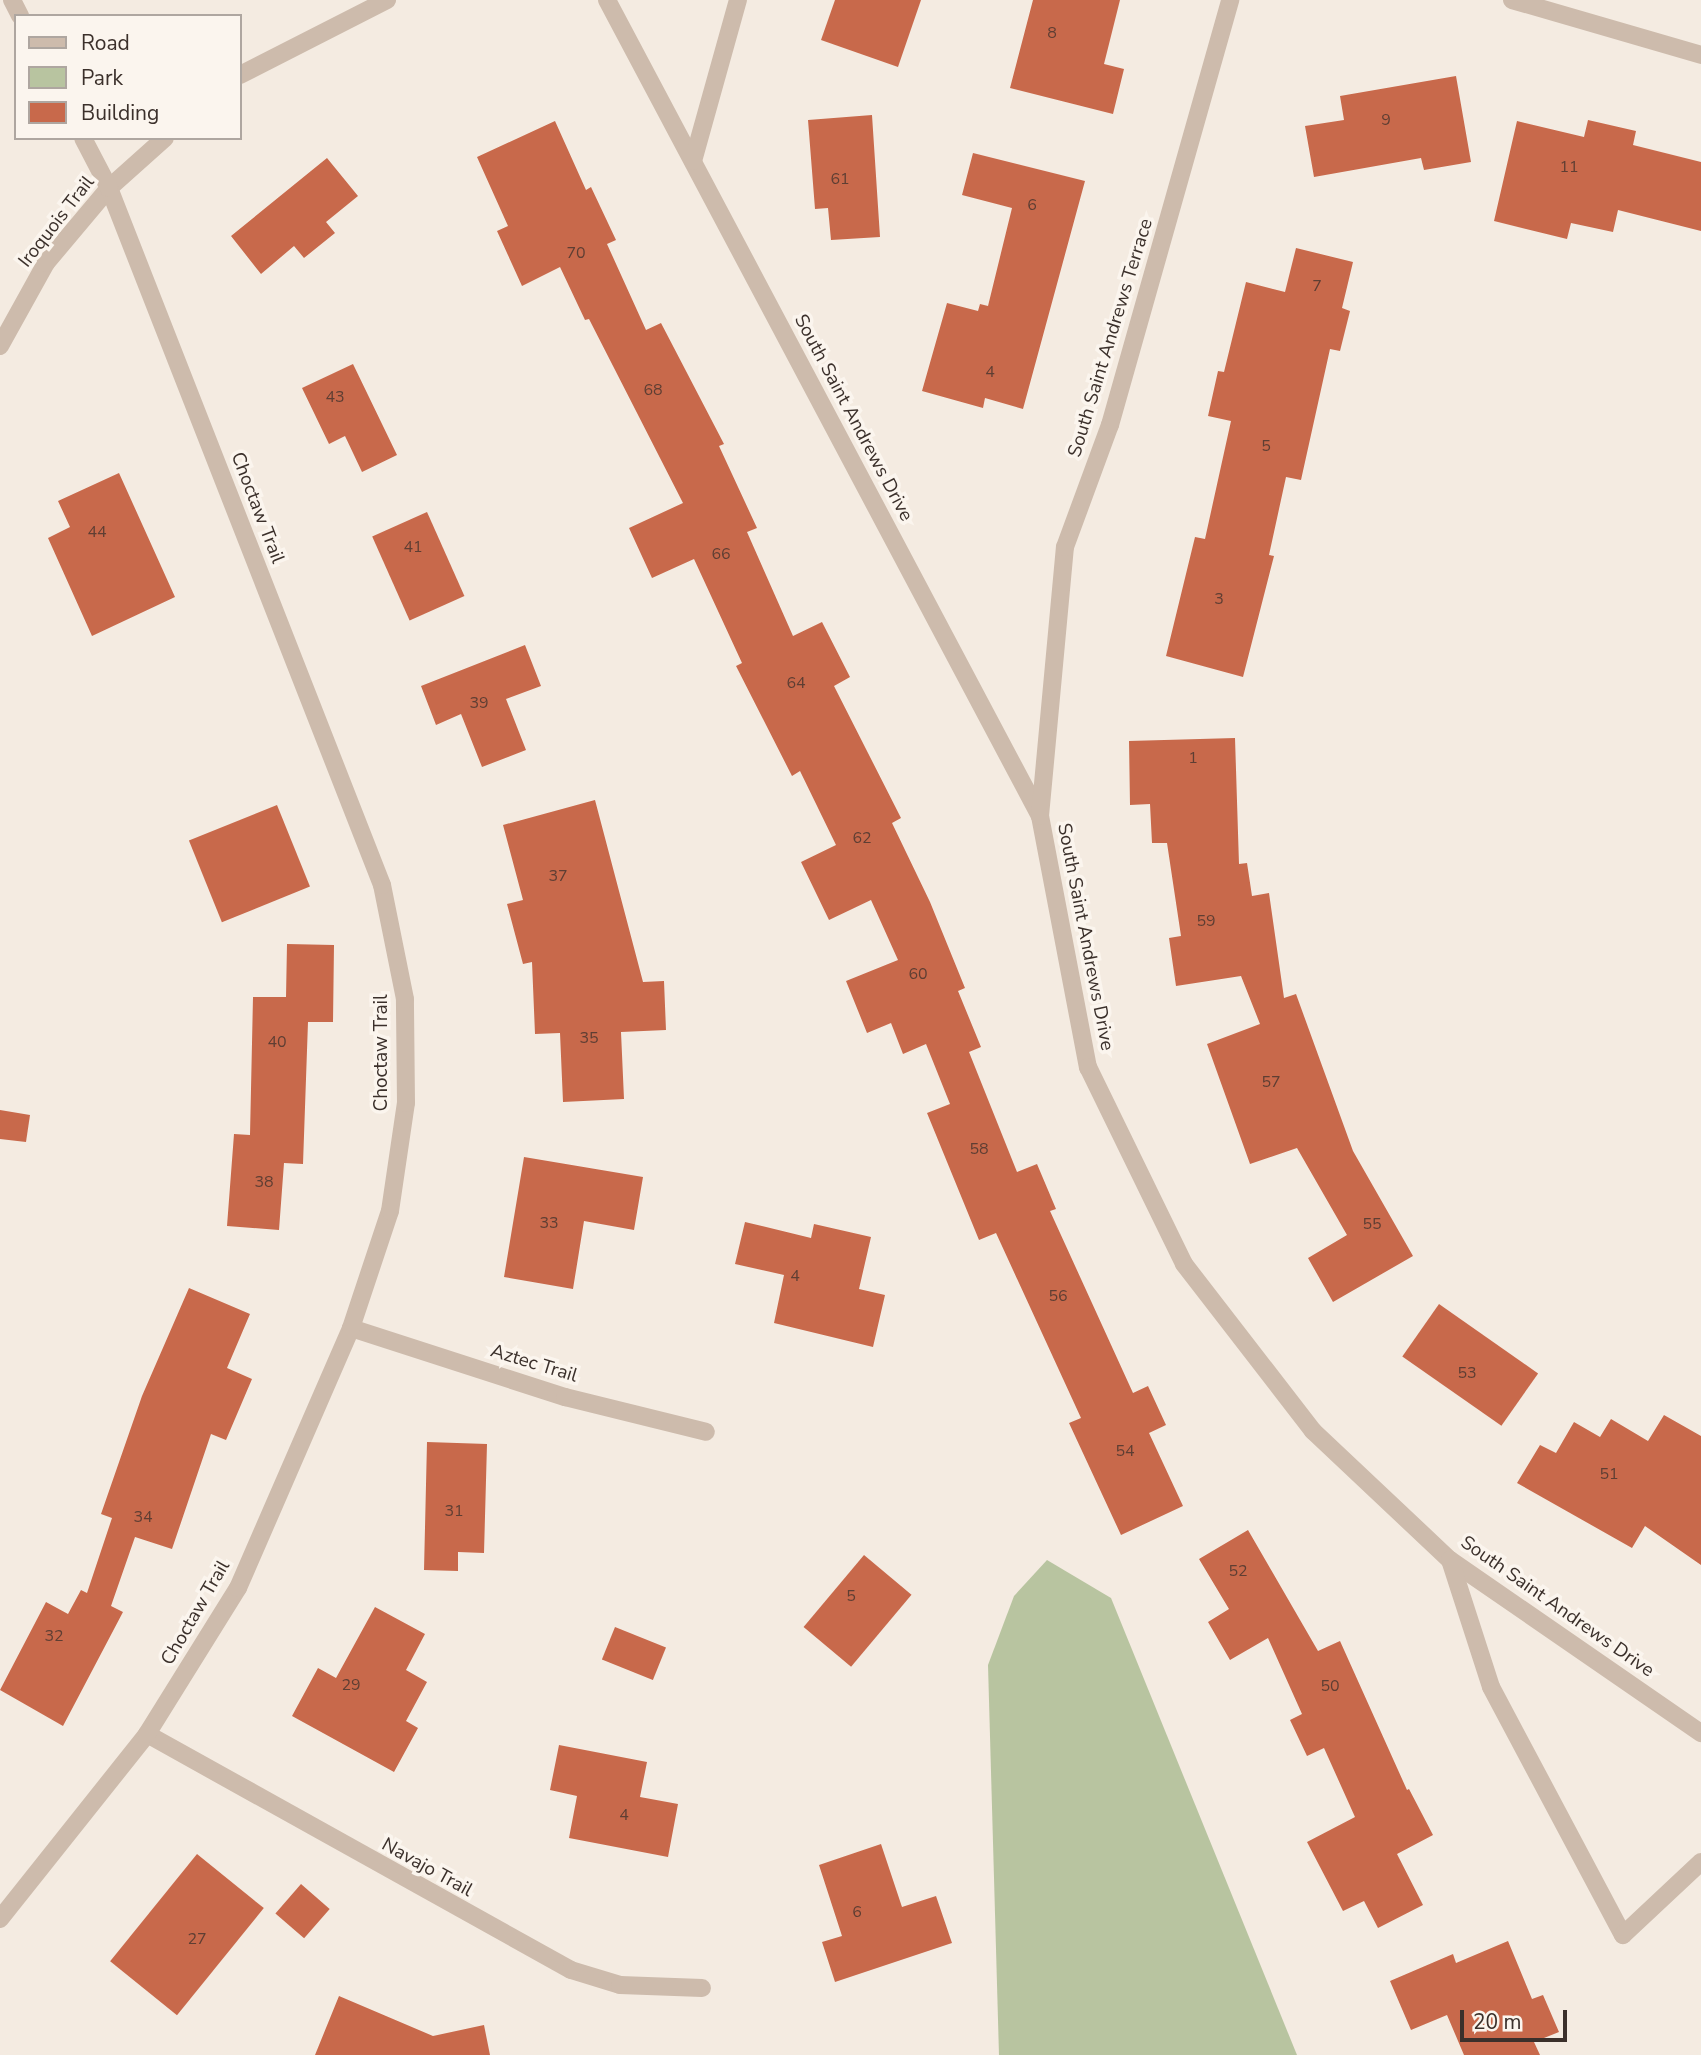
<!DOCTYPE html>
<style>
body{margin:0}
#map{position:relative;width:1701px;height:2055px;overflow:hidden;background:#f4ebe1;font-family:"Nunito Sans",sans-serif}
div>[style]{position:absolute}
.green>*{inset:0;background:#b8c4a0}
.building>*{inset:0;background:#c8694b;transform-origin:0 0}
.minor>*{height:18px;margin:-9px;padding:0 9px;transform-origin:9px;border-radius:9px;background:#cdbbac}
span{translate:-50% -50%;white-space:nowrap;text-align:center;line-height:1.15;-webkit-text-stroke:7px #fbf5ee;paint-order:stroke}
.number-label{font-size:16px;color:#5e3e33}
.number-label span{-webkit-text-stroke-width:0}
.street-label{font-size:19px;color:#3b302b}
.legend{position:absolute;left:14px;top:14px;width:228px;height:126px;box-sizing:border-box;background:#fbf5ee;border:2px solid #aea6a0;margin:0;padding:9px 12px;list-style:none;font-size:21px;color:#3b302b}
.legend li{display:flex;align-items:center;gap:14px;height:35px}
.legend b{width:35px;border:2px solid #aea6a0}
.scale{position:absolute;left:1460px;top:2010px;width:107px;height:32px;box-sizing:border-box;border:4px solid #3b302b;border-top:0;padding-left:9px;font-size:21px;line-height:24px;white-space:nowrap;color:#3b302b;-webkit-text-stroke:5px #fbf5ee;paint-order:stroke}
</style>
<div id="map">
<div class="green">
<i style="clip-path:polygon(1047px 1560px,1111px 1598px,1297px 2055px,999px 2055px,988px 1665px,1014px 1596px)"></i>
</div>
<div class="building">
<i style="clip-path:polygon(835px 0,921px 0,898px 67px,821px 40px)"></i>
<i style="clip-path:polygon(1033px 0,1120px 0,1104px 64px,1124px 69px,1113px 114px,1010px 88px)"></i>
<i style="clip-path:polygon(1456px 76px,1471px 162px,1424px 170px,1421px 158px,1314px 177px,1305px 126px,1344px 120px,1340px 96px)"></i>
<i style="clip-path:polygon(872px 115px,880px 237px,831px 240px,828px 208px,815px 209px,808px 120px)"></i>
<i style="clip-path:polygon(1588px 120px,1636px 131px,1633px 145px,1701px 162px,1701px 231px,1618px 210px,1613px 232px,1571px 223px,1567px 239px,1494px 221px,1517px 121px,1584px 137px)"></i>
<i style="clip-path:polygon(555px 121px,586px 190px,591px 187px,616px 240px,607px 244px,646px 330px,661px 323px,724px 444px,719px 446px,757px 528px,747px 532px,793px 636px,822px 622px,850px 677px,834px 686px,901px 818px,892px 823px,930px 902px,965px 988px,958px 991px,981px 1047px,969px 1052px,1017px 1172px,1037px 1164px,1056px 1209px,1050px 1211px,1133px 1393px,1148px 1386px,1166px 1425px,1149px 1433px,1183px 1506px,1121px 1535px,1069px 1423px,1081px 1418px,996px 1233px,979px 1240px,927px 1113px,950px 1104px,926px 1044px,903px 1054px,891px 1023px,867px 1033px,846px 981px,898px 960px,871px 900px,829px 920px,801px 862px,836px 845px,800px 771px,792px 776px,736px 666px,742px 663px,694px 559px,652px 578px,629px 528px,683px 503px,589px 319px,585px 320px,560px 267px,522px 286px,497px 231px,508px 226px,477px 157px)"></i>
<i style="clip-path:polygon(973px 153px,1085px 181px,1023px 409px,985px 398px,983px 408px,922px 391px,947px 303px,978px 311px,980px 304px,988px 306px,1012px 208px,962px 195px)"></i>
<i style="clip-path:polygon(327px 158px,358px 196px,326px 222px,335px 233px,304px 258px,294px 246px,261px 274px,231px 236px)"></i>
<i style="clip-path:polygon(1296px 248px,1353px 262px,1342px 308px,1350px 311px,1340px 351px,1330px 349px,1301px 480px,1286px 477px,1269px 555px,1274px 556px,1243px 677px,1166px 656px,1195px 537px,1205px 539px,1231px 421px,1208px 416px,1218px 371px,1224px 372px,1246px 282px,1285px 292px)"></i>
<i style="clip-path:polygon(353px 364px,397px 455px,362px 472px,345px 436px,329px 444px,302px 388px)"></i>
<i style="clip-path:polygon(119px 473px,175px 597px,92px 636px,48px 538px,70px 527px,58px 501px)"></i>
<i style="left:427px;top:512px;width:92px;height:60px;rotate:66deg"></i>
<i style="clip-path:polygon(525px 645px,541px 686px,506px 699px,526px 750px,482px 767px,461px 714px,436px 725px,421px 686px)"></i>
<i style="clip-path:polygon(1235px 738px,1239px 864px,1247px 863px,1252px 896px,1269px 893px,1284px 998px,1296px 994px,1353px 1151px,1413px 1256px,1333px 1302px,1308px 1258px,1347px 1235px,1297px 1148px,1250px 1164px,1207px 1044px,1260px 1024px,1241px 976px,1176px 986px,1169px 938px,1181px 936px,1167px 843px,1152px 843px,1150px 804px,1130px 805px,1129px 741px)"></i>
<i style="clip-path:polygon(595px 800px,643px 982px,664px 981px,666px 1030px,621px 1032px,624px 1099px,563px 1102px,560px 1033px,535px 1034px,532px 962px,523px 964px,507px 904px,523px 900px,503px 825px)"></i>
<i style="left:277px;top:805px;width:88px;height:95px;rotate:68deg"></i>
<i style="clip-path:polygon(287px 944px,334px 945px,333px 1022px,308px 1022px,303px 1164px,284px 1163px,279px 1230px,227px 1226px,234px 1134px,250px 1135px,253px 997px,286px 997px)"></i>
<i style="clip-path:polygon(0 1110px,30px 1115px,26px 1142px,0 1139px)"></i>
<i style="clip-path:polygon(524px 1157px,643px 1177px,634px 1230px,584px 1221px,573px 1289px,504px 1277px)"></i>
<i style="clip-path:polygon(745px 1222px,811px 1238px,814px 1224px,871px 1237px,859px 1289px,885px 1295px,873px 1347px,774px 1323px,784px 1275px,735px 1264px)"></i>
<i style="clip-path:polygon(189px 1288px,250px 1314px,227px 1368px,252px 1379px,226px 1440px,211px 1434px,172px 1549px,135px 1537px,111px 1606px,123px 1612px,63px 1726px,0 1690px,46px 1602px,68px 1614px,81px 1590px,87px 1593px,112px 1518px,101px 1514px,142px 1396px)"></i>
<i style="left:1439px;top:1304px;width:121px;height:64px;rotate:35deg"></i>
<i style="clip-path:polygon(1664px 1415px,1701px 1436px,1701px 1565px,1645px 1526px,1632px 1548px,1517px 1483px,1540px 1445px,1556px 1453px,1574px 1422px,1600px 1437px,1611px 1419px,1648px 1441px)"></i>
<i style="clip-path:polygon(427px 1442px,487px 1444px,484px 1553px,458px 1552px,458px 1571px,424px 1570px)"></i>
<i style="clip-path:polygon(1248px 1530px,1318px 1651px,1340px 1641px,1407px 1790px,1409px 1789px,1433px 1835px,1397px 1854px,1423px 1905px,1378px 1928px,1364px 1901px,1343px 1911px,1307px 1842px,1355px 1817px,1324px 1748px,1307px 1756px,1290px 1720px,1302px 1714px,1268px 1638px,1230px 1660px,1208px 1622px,1229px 1609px,1199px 1559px)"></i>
<i style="left:864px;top:1555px;width:62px;height:94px;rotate:40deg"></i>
<i style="clip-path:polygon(375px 1607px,425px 1634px,406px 1670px,427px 1682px,406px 1721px,418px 1728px,394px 1772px,292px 1716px,318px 1668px,336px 1678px)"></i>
<i style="left:615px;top:1627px;width:55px;height:35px;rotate:22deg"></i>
<i style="clip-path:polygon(559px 1745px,647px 1762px,640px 1797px,678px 1804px,668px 1857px,569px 1838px,577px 1796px,550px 1790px)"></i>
<i style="clip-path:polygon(881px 1844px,902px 1907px,936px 1896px,952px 1943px,835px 1982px,822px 1942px,842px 1936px,819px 1865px)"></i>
<i style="left:197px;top:1854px;width:86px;height:138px;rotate:39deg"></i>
<i style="left:301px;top:1884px;width:38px;height:39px;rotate:41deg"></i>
<i style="clip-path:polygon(1508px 1941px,1532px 1999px,1543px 1995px,1559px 2032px,1534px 2042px,1540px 2055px,1464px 2055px,1447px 2015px,1411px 2030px,1390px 1981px,1453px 1954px,1456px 1963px)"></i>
<i style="clip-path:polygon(339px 1996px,433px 2036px,484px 2025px,490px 2055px,315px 2055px)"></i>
</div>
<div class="minor">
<i style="left:12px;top:0;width:18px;rotate:63deg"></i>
<i style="left:607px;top:0;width:924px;rotate:62.05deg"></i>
<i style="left:1040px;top:816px;width:256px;rotate:79.2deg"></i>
<i style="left:1088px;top:1067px;width:219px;rotate:64deg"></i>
<i style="left:1184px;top:1264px;width:211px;rotate:52.3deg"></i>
<i style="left:1313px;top:1431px;width:188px;rotate:43.3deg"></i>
<i style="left:1450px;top:1560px;width:305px;rotate:34.6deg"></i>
<i style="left:1512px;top:0;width:197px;rotate:16.2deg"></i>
<i style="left:240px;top:75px;width:165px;rotate:-27deg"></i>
<i style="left:693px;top:161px;width:167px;rotate:-74.4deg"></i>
<i style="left:0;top:346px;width:95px;rotate:-61deg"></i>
<i style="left:46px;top:263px;width:98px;rotate:-50deg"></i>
<i style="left:109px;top:188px;width:75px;rotate:-41.8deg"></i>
<i style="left:1040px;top:816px;width:270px;rotate:-84.7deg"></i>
<i style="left:1065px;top:547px;width:130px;rotate:-69.8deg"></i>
<i style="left:1110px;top:425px;width:442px;rotate:-74.2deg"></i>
<i style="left:351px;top:1328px;width:225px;rotate:17.9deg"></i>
<i style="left:565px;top:1397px;width:145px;rotate:13.9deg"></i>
<i style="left:1450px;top:1560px;width:133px;rotate:72.1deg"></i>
<i style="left:1491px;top:1687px;width:281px;rotate:62deg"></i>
<i style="left:1623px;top:1935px;width:107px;rotate:-43.1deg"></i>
<i style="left:147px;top:1734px;width:485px;rotate:29.1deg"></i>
<i style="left:571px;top:1970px;width:51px;rotate:17deg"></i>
<i style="left:620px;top:1985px;width:82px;rotate:2.1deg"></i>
<i style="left:0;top:1919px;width:236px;rotate:-51.5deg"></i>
<i style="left:147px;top:1734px;width:172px;rotate:-58.1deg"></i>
<i style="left:238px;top:1588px;width:283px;rotate:-66.5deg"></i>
<i style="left:351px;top:1328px;width:123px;rotate:-71.6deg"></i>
<i style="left:390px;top:1211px;width:109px;rotate:-81.6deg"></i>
<i style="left:406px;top:1103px;width:104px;rotate:-90.6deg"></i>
<i style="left:405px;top:999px;width:116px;rotate:-101.4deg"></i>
<i style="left:382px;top:885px;width:749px;rotate:-111.39deg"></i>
<i style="left:109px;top:188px;width:56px;rotate:-117.5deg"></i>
</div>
<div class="number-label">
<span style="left:1052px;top:33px">8</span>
<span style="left:1386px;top:120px">9</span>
<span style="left:1569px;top:167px">11</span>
<span style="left:840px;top:179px">61</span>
<span style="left:1032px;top:205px">6</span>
<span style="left:576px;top:253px">70</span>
<span style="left:1317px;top:286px">7</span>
<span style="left:990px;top:372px">4</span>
<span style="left:653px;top:390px">68</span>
<span style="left:335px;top:397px">43</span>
<span style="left:1266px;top:446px">5</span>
<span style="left:97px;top:532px">44</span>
<span style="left:413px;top:547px">41</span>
<span style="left:721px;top:554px">66</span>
<span style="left:1219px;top:599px">3</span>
<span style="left:796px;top:683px">64</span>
<span style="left:479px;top:703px">39</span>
<span style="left:1193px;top:758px">1</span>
<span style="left:862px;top:838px">62</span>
<span style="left:558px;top:876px">37</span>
<span style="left:1206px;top:921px">59</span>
<span style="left:918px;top:974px">60</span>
<span style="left:589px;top:1038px">35</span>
<span style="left:277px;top:1042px">40</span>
<span style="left:1271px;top:1082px">57</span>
<span style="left:979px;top:1149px">58</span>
<span style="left:264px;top:1182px">38</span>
<span style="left:549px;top:1223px">33</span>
<span style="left:1372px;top:1224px">55</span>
<span style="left:795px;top:1276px">4</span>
<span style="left:1058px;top:1296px">56</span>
<span style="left:1467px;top:1373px">53</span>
<span style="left:1125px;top:1451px">54</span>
<span style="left:1609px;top:1474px">51</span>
<span style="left:454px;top:1511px">31</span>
<span style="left:143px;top:1517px">34</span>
<span style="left:1238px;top:1571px">52</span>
<span style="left:851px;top:1596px">5</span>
<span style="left:54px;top:1636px">32</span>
<span style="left:351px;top:1685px">29</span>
<span style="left:1330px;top:1686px">50</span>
<span style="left:624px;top:1815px">4</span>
<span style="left:857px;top:1912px">6</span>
<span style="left:197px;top:1939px">27</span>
</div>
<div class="street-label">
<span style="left:57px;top:222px;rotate:-52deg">Iroquois Trail</span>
<span style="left:1111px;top:338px;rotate:-73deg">South Saint Andrews Terrace</span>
<span style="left:853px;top:418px;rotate:62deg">South Saint Andrews Drive</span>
<span style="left:257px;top:508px;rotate:69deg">Choctaw Trail</span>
<span style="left:1085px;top:937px;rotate:79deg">South Saint Andrews Drive</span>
<span style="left:382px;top:1053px;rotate:-90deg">Choctaw Trail</span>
<span style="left:534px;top:1364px;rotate:17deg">Aztec Trail</span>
<span style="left:1557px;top:1607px;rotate:35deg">South Saint Andrews Drive</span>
<span style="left:196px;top:1613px;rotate:-60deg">Choctaw Trail</span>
<span style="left:427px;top:1868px;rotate:29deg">Navajo Trail</span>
</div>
<ul class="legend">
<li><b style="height:9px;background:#cdbbac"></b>Road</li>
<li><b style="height:19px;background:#b8c4a0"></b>Park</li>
<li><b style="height:19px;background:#c8694b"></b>Building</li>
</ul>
<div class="scale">20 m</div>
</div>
